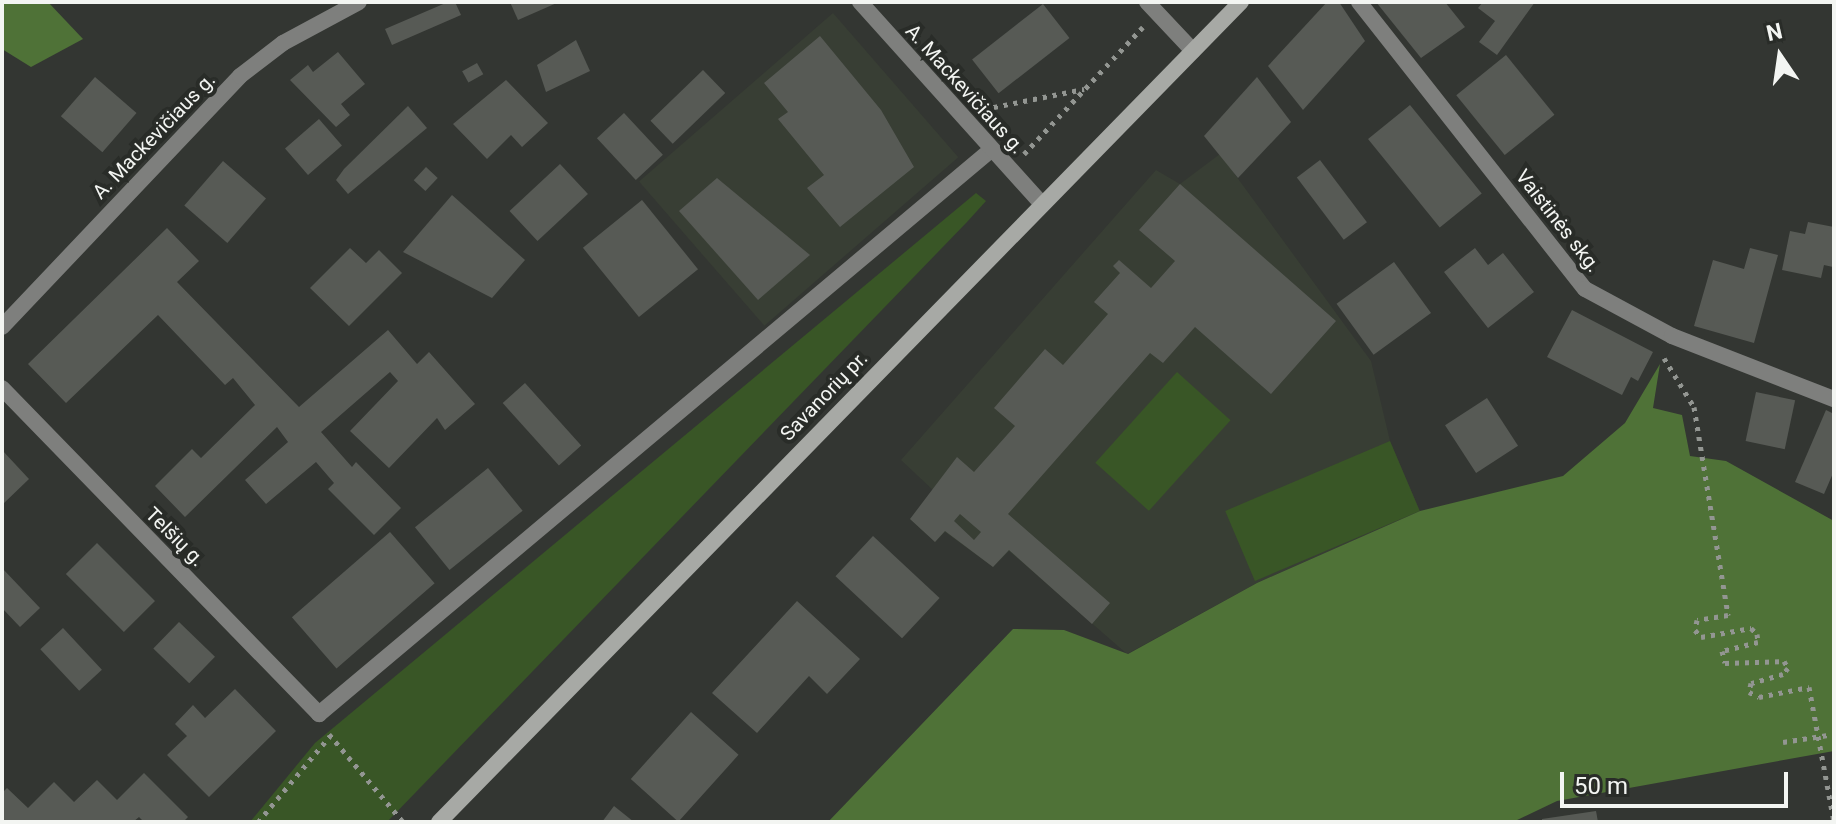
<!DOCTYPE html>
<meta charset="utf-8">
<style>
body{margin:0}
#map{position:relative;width:1836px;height:824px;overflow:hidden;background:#333632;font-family:Roboto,sans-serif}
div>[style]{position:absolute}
.built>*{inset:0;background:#383e34;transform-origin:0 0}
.green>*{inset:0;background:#395626;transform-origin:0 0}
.forest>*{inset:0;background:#4f7237}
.building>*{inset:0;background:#575a55;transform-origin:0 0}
.path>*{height:5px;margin-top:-2.5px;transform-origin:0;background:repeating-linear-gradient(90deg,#939692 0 4px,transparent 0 10px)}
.lane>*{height:16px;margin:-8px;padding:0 8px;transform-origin:8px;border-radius:8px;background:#7e7f7d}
.street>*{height:16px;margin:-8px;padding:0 8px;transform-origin:8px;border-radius:8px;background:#7e7f7d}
.secondary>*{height:16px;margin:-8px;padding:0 8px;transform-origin:8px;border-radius:8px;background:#a7a9a5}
span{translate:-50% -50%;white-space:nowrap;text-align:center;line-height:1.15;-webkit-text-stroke:8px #292c28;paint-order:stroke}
.street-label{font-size:20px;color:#f3f5f2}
.frame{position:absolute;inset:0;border:4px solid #f3f5f2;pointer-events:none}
.north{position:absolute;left:1740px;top:16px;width:80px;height:80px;-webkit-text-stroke:6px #292c28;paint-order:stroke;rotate:347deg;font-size:22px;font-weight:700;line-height:32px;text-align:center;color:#f3f5f2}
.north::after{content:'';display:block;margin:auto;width:28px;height:36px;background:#f3f5f2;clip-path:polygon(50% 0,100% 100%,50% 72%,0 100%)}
.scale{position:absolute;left:1560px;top:772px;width:228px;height:36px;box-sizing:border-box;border:4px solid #f3f5f2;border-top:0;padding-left:10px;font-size:24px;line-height:28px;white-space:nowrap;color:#f3f5f2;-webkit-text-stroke:6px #292c28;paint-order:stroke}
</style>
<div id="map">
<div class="built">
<i style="left:833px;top:13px;width:191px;height:257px;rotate:49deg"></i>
<i style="clip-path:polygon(1220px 154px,1371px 361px,1390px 441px,1420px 511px,1257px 583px,1127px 654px,1009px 551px,993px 567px,945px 532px,935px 542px,910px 519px,934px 491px,901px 460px,1156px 170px,1180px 184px)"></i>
</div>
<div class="green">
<i style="clip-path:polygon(976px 193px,986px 201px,967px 222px,387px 822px,250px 822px,315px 743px)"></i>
<i style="left:1177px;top:372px;width:72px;height:122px;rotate:42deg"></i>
<i style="left:1390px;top:441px;width:76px;height:179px;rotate:67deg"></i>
</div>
<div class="forest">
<i style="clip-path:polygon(2px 2px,48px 2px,83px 39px,31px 67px,2px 49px)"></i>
<i style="clip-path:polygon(1660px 364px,1653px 408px,1682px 415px,1690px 456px,1726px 461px,1834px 521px,1834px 751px,1557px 801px,1513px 822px,828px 822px,1013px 629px,1064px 630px,1128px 654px,1257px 583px,1420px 511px,1563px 476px,1625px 423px)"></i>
</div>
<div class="building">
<i style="clip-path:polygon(448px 2px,455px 2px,461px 15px,392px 45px,385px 29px)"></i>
<i style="clip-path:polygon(510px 2px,559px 2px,518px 20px)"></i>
<i style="clip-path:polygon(1327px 2px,1339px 2px,1365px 41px,1303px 110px,1268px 66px)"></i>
<i style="clip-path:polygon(1376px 2px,1445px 2px,1465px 27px,1421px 58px)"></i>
<i style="clip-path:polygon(1483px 2px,1535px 2px,1497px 55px,1479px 42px,1495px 21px,1478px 8px)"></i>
<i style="left:1043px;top:4px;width:43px;height:90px;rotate:52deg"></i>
<i style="clip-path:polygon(820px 36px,881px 110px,914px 167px,840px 227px,807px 188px,824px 175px,778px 119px,788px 112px,764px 83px)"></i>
<i style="clip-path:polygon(576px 40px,590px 71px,546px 92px,537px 65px)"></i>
<i style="clip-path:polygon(338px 52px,365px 84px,341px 104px,350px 115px,336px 127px,290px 80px,308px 65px,313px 72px)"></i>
<i style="left:1506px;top:55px;width:77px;height:64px;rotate:51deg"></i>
<i style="left:477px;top:63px;width:13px;height:17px;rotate:61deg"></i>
<i style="left:703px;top:70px;width:32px;height:73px;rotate:46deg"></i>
<i style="left:95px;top:77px;width:55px;height:52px;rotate:41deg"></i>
<i style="clip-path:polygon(1257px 77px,1291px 122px,1238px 178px,1204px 136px)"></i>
<i style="clip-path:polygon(506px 80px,548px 123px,522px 147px,511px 135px,487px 159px,453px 124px)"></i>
<i style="left:1410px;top:105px;width:114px;height:54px;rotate:51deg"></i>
<i style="clip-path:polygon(408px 106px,427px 128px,348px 194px,336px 180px,344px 169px)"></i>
<i style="left:624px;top:113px;width:57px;height:37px;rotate:47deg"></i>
<i style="left:319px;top:119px;width:35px;height:45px;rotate:49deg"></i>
<i style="left:1320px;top:160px;width:78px;height:29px;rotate:53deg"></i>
<i style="left:223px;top:161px;width:57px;height:59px;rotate:41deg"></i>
<i style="left:560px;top:164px;width:41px;height:69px;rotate:47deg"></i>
<i style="left:426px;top:167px;width:16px;height:18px;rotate:43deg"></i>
<i style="clip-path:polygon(717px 178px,810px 255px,758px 300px,679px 211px)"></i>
<i style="clip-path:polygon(evenodd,1180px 184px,1336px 321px,1271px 394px,1195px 327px,1163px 363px,1150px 353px,1008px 514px,1110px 603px,1092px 624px,1009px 550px,993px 567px,945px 531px,935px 542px,910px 519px,957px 457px,974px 472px,1015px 426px,994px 408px,1045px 349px,1063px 365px,1108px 314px,1094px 302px,1120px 273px,1113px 266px,1119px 260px,1151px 288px,1175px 261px,1139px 230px,1180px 184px,960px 514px,981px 532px,974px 540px,954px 521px,960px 514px)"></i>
<i style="clip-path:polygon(452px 195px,525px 260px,492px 298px,403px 252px)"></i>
<i style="left:642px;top:200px;width:89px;height:76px;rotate:51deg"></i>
<i style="clip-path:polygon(1808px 222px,1834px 227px,1833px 267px,1824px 265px,1821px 278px,1782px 270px,1790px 231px,1805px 234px)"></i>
<i style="clip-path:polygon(167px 228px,199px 261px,177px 282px,299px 407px,388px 330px,417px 364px,429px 352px,475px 404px,445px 430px,437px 418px,389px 468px,350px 431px,398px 381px,390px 372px,321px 432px,352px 467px,356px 462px,401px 508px,374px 535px,328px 489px,334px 483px,316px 462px,266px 504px,245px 480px,288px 442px,277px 427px,185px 517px,155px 486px,192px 449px,201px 458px,255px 405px,233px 378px,225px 385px,158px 315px,66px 403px,28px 364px)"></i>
<i style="clip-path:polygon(350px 248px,366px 263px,379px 250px,402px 273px,349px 326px,310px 288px)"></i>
<i style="clip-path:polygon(1475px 248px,1488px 265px,1503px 253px,1534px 292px,1488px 328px,1444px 272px)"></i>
<i style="clip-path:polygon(1750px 248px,1778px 255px,1754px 343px,1694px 326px,1713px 260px,1744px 269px)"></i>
<i style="left:1394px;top:262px;width:63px;height:71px;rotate:54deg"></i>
<i style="clip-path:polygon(1572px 310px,1653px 352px,1638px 381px,1631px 377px,1622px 395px,1547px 357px)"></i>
<i style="left:525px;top:383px;width:84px;height:30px;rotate:48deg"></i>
<i style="left:1756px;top:392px;width:40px;height:50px;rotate:12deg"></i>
<i style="left:1487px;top:398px;width:57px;height:50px;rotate:57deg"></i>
<i style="clip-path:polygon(1826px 410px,1834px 414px,1834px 471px,1824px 494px,1795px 482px)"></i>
<i style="clip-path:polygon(2px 450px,29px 479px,2px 505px)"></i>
<i style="left:488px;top:468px;width:55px;height:94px;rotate:51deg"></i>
<i style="left:390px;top:532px;width:68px;height:130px;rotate:49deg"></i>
<i style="left:873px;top:536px;width:91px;height:55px;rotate:43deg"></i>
<i style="left:97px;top:543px;width:82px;height:44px;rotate:45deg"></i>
<i style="clip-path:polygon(2px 568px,40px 608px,20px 627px,2px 608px)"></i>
<i style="clip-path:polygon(797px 601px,860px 659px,827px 694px,809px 676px,757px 733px,712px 693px)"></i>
<i style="left:179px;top:622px;width:50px;height:37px;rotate:44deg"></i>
<i style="left:63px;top:628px;width:57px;height:31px;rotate:47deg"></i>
<i style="clip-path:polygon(235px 689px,276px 731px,209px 797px,167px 755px,187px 736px,175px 724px,193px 705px,205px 718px)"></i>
<i style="left:691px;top:712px;width:64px;height:90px;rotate:42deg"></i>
<i style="clip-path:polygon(144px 773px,188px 817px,183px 822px,144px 822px,139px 817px,133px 822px,2px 822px,2px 793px,7px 788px,28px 808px,54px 782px,74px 802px,97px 780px,117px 800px)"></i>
<i style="clip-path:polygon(614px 806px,634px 822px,602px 822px)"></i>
<i style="clip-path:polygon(1596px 811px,1598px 822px,1542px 822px,1542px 819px)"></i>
</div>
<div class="path">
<i style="left:984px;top:109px;width:102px;rotate:-11.3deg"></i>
<i style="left:1024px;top:154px;width:174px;rotate:-46.9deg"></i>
<i style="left:1664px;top:358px;width:57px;rotate:58.5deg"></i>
<i style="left:1694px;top:407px;width:211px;rotate:80.7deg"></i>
<i style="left:1728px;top:615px;width:31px;rotate:171deg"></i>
<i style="left:1697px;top:620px;width:10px;rotate:101deg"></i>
<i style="left:1695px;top:630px;width:9px;rotate:49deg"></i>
<i style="left:1701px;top:637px;width:51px;rotate:-10.2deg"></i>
<i style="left:1751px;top:628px;width:8px;rotate:45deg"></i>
<i style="left:1757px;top:634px;width:8px;rotate:83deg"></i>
<i style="left:1758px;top:642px;width:37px;rotate:166deg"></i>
<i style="left:1722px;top:651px;width:12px;rotate:76deg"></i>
<i style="left:1725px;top:663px;width:59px;rotate:-1.9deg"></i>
<i style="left:1784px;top:661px;width:8px;rotate:60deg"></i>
<i style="left:1788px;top:668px;width:8px;rotate:130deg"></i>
<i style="left:1783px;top:674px;width:33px;rotate:164deg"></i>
<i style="left:1751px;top:683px;width:9px;rotate:103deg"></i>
<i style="left:1749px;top:692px;width:11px;rotate:27deg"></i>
<i style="left:1759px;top:697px;width:51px;rotate:-11.3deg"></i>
<i style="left:1809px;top:687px;width:137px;rotate:79.5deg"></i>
<i style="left:329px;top:734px;width:115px;rotate:49.9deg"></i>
<i style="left:1783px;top:742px;width:52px;rotate:-8.9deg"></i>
<i style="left:258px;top:822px;width:112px;rotate:-50.1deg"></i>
</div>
<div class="lane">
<i style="left:319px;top:714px;width:877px;rotate:-40.01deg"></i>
</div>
<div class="street">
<i style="left:860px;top:2px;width:270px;rotate:48deg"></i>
<i style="left:1147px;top:2px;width:67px;rotate:46.8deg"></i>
<i style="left:1359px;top:2px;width:365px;rotate:51.8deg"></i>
<i style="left:1585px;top:289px;width:99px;rotate:28.4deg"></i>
<i style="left:1672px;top:336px;width:174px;rotate:21.3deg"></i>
<i style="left:2px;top:327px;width:346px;rotate:-46.5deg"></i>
<i style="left:240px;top:76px;width:54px;rotate:-37.5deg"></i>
<i style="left:283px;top:43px;width:86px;rotate:-28.3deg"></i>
<i style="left:2px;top:388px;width:455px;rotate:45.8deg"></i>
</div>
<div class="secondary">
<i style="left:439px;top:822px;width:1147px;rotate:-45.64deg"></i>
</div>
<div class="street-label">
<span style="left:965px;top:89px;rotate:48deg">A. Mackevičiaus g.</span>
<span style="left:154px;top:136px;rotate:-46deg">A. Mackevičiaus g.</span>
<span style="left:1558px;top:221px;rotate:52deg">Vaistinės skg.</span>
<span style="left:824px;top:396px;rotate:-46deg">Savanorių pr.</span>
<span style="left:175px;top:537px;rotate:45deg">Telšių g.</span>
</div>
<div class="frame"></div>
<div class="north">N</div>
<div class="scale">50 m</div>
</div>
